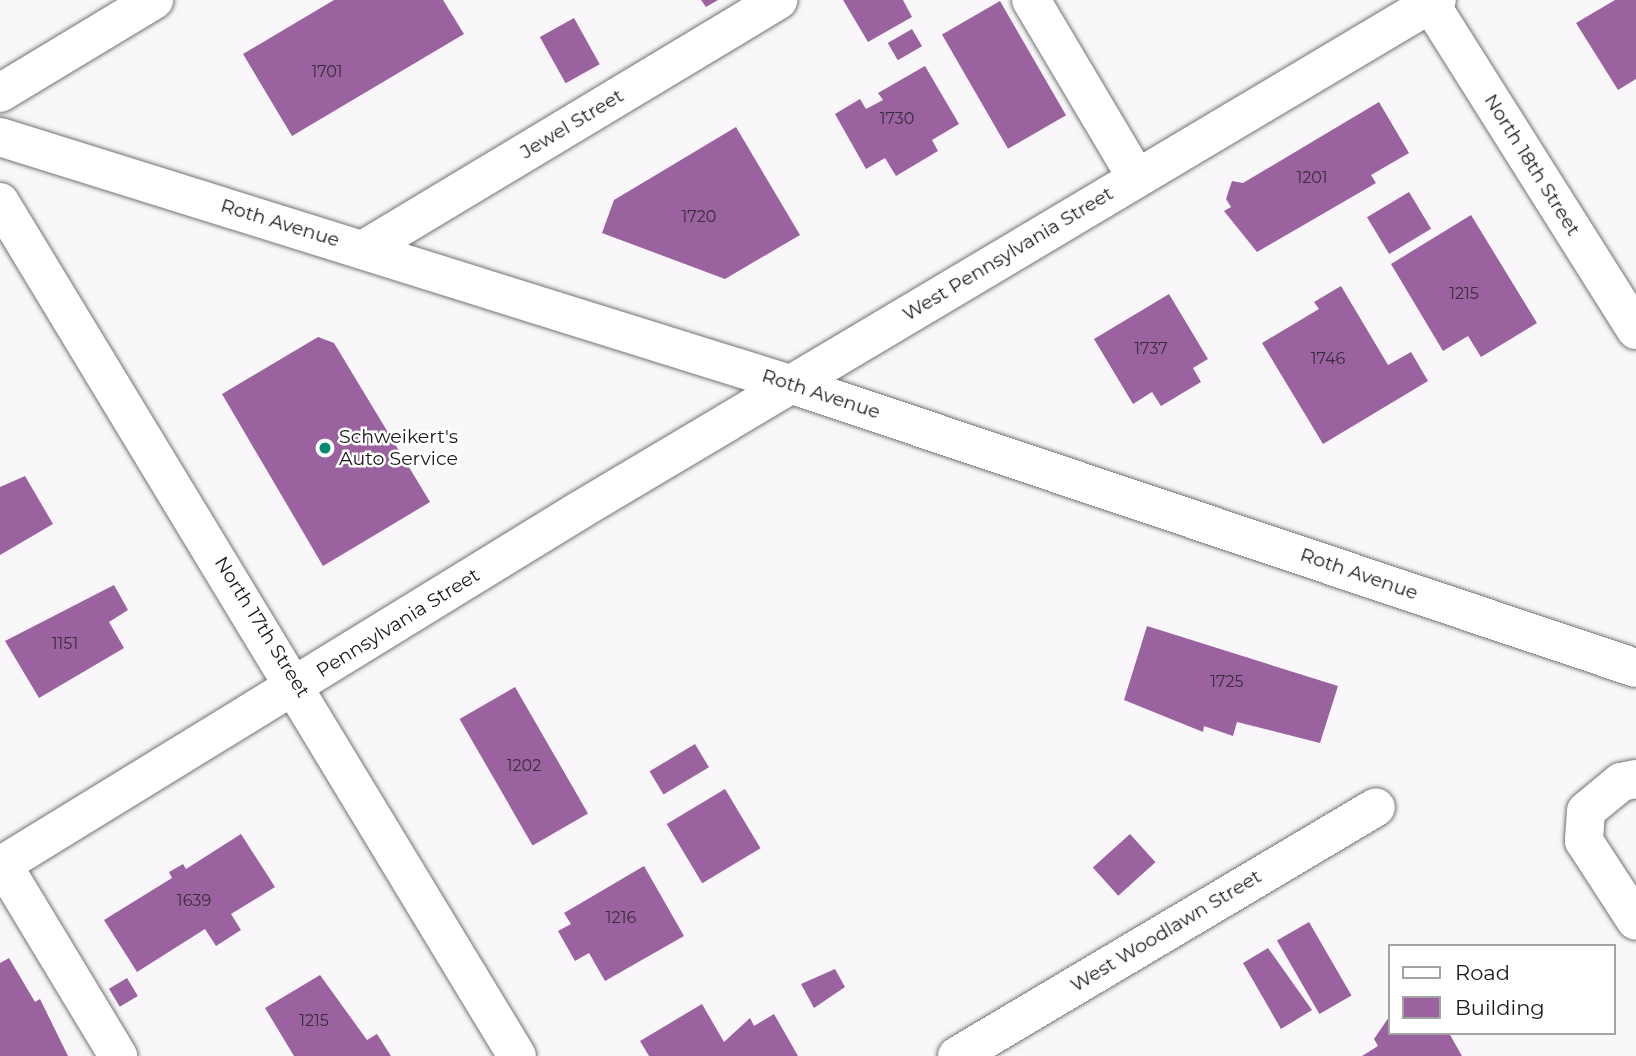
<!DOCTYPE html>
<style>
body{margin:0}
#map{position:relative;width:1636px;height:1056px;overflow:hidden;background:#faf7fa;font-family:Montserrat,sans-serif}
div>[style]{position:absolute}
.building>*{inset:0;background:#9b62a0;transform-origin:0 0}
.roads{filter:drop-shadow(0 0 2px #757375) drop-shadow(0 0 2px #757375)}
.minor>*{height:38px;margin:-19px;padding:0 19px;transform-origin:19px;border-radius:19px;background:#fff}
.major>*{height:38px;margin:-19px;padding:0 19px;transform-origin:19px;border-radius:19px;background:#fff}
.dots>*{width:19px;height:19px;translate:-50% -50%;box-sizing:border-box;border:4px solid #fff;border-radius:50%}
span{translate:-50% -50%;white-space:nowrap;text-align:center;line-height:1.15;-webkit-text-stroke:5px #fff;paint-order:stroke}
.number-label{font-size:16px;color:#3a2b3c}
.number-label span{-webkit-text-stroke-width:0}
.street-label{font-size:19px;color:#1a191a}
.poi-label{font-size:19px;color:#1a191a}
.left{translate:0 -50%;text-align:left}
.legend{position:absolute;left:1388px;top:944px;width:228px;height:91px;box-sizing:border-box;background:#fff;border:2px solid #a3a3a3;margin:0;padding:9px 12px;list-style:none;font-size:21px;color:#1a191a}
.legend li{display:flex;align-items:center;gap:14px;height:35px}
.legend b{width:35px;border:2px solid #a3a3a3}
</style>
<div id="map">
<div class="building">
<i style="clip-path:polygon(334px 0,443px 0,464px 34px,292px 136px,243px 54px)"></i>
<i style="clip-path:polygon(701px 0,718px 0,706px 7px)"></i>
<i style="clip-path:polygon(843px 0,903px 0,912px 17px,868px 42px)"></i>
<i style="clip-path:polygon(1615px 0,1636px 0,1636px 79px,1618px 90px,1576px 23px)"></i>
<i style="left:1000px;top:1px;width:132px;height:67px;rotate:60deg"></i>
<i style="left:574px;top:18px;width:53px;height:39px;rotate:61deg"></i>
<i style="left:912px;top:29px;width:20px;height:28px;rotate:60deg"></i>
<i style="clip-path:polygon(925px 66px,959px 124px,932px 140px,938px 151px,896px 176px,885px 158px,866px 169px,835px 114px,860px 99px,866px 109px,883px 100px,878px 93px)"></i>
<i style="clip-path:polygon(1379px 102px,1409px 153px,1371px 175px,1376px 183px,1257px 252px,1224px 211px,1231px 207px,1226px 199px,1232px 181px,1243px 183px)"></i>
<i style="clip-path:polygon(736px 127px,800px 235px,725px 279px,602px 233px,614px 200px)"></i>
<i style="left:1409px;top:192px;width:43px;height:49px;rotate:59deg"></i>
<i style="clip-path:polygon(1471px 215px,1537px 323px,1481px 357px,1468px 336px,1443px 351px,1391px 264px)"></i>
<i style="clip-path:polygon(1341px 286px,1388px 365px,1411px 352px,1428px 381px,1323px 444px,1262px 343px,1319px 309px,1314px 302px)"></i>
<i style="clip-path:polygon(1169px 294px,1208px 359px,1193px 368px,1201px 382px,1161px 406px,1152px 392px,1133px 404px,1094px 339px)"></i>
<i style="clip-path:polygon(318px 337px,334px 343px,430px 502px,323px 566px,222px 394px)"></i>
<i style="clip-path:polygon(25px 476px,53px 524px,0 555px,0 487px)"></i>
<i style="clip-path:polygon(114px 585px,128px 610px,109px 622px,124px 648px,39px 698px,5px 641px)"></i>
<i style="clip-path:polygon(1147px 626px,1338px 686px,1320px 743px,1237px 722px,1233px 736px,1204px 726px,1203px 732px,1124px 700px)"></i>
<i style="left:515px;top:687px;width:146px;height:64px;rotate:60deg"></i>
<i style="left:695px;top:744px;width:27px;height:53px;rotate:59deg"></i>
<i style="left:725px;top:789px;width:69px;height:68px;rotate:59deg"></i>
<i style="clip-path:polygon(241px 834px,275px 887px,231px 914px,241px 930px,216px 946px,205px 929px,137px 972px,104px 920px,172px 878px,169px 872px,183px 864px,186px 869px)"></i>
<i style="left:1130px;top:834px;width:38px;height:50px;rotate:48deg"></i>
<i style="clip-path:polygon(644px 866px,684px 936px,605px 981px,589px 953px,575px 961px,558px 931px,571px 924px,564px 913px)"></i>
<i style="left:1309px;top:922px;width:85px;height:37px;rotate:60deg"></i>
<i style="clip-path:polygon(1268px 948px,1312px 1010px,1281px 1029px,1243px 963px)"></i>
<i style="clip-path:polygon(9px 958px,35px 1002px,40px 999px,68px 1056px,0 1056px,0 963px)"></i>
<i style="clip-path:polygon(835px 969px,845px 987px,814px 1008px,801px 984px)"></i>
<i style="clip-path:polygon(320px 975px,367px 1040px,377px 1034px,391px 1056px,294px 1056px,265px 1008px)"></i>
<i style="left:127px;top:978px;width:21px;height:21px;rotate:59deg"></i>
<i style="clip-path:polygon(702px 1004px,724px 1042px,750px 1018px,754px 1026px,774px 1014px,798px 1056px,649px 1056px,640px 1041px)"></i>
<i style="clip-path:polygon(1389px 1017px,1389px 1033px,1449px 1033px,1462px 1056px,1362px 1056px,1378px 1046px,1374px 1039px)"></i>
</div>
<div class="roads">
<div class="minor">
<i style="left:1031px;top:0;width:206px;rotate:59.3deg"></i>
<i style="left:1428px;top:0;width:390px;rotate:57.8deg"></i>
<i style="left:0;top:93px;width:180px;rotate:-31.1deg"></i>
<i style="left:0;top:202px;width:998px;rotate:58.81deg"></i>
<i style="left:366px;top:248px;width:481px;rotate:-31deg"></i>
<i style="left:1636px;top:779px;width:15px;rotate:169deg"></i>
<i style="left:1621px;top:782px;width:45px;rotate:140.4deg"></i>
<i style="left:1586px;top:811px;width:30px;rotate:94deg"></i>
<i style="left:1584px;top:841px;width:95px;rotate:57deg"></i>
<i style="left:3px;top:865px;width:223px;rotate:58.9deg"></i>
<i style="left:0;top:866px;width:681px;rotate:-31.54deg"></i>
<i style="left:580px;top:510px;width:997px;rotate:-30.76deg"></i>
<i style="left:957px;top:1056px;width:487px;rotate:-30.7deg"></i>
</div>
<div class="major">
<i style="left:0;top:137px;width:828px;rotate:17.36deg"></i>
<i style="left:790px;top:384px;width:892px;rotate:18.56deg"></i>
</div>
</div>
<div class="dots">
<i style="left:325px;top:448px;background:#008b72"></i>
</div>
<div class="number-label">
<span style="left:327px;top:72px">1701</span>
<span style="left:897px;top:119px">1730</span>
<span style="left:1312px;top:178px">1201</span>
<span style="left:699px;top:217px">1720</span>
<span style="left:1464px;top:294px">1215</span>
<span style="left:1151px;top:349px">1737</span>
<span style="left:1328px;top:359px">1746</span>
<span style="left:65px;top:644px">1151</span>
<span style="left:1227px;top:682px">1725</span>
<span style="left:524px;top:766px">1202</span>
<span style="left:194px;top:901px">1639</span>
<span style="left:621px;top:918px">1216</span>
<span style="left:314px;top:1021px">1215</span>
</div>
<div class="street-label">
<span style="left:572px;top:124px;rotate:-31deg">Jewel Street</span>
<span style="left:1532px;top:165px;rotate:58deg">North 18th Street</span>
<span style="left:280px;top:223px;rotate:17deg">Roth Avenue</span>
<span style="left:1008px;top:254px;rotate:-31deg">West Pennsylvania Street</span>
<span style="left:821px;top:394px;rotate:18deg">Roth Avenue</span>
<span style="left:1359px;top:574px;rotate:19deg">Roth Avenue</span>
<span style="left:398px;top:623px;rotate:-32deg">Pennsylvania Street</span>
<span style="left:262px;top:627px;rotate:58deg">North 17th Street</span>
<span style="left:1166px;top:931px;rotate:-31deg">West Woodlawn Street</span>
</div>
<div class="poi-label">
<span class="left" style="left:339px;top:448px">Schweikert's<br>Auto Service</span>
</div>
<ul class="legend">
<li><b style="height:9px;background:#fff"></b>Road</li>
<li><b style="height:19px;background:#9b62a0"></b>Building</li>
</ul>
</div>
